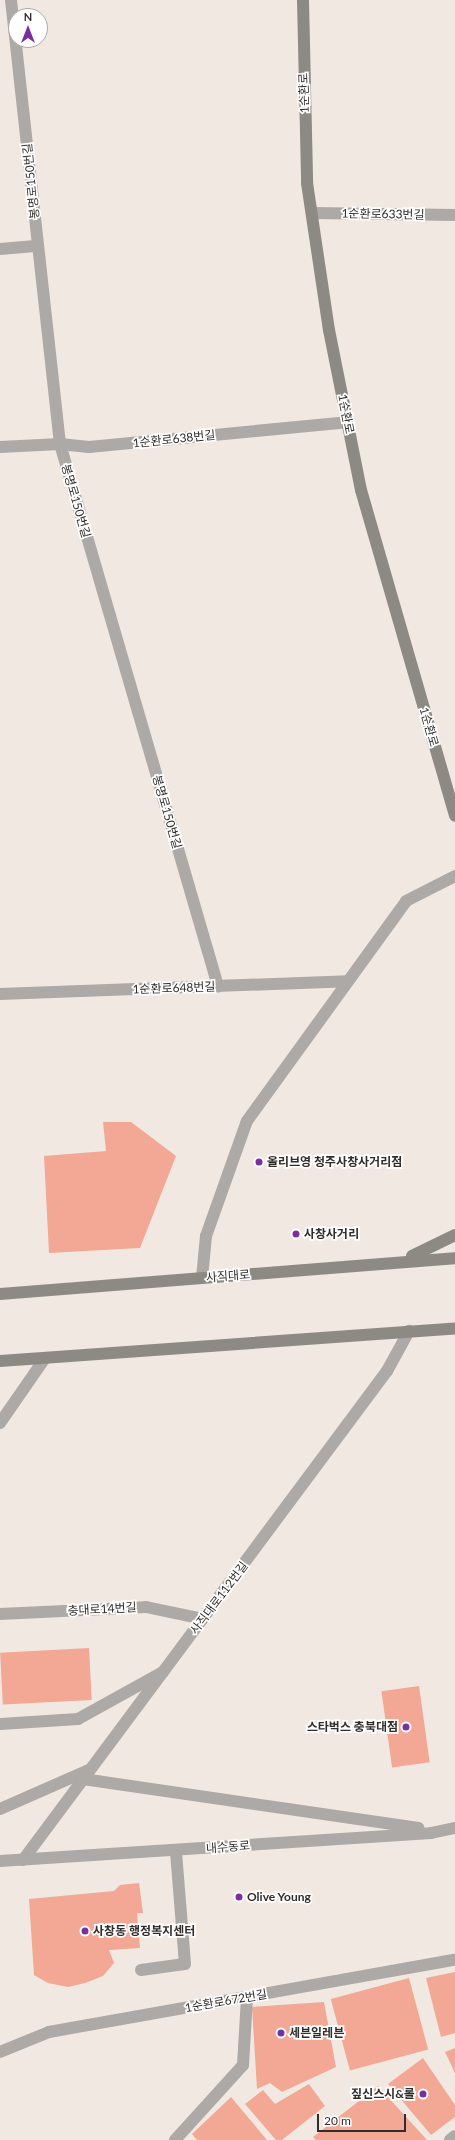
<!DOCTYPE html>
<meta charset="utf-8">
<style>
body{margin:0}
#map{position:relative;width:455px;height:2140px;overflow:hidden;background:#f1e8e2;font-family:Lato,"Noto Sans KR",sans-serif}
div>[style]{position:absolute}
.building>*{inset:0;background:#f2a894;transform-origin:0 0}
.lane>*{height:12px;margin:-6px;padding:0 6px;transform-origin:6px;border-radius:6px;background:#aca9a6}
.street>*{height:12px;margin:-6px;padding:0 6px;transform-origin:6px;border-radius:6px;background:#aca9a6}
.secondary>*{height:12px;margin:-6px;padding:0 6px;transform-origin:6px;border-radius:6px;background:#8d8a84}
.dots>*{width:11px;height:11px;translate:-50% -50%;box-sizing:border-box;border:2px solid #fff;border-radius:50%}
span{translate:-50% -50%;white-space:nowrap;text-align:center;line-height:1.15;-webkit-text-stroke:3.5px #fff;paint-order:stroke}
.street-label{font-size:12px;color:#312d2b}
.poi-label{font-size:12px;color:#312d2b;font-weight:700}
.left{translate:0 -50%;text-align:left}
.right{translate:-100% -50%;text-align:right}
.north{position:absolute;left:8px;top:8px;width:40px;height:40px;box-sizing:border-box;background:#fff;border:1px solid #adabaa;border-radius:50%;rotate:0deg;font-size:11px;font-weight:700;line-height:16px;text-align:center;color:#312d2b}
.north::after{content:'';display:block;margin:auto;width:14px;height:18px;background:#7b2ea0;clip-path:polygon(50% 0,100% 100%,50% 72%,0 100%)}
.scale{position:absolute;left:317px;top:2114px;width:89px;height:18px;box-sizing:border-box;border:2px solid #312d2b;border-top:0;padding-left:5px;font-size:12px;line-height:14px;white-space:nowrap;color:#312d2b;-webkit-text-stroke:3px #fff;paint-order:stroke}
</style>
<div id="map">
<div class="building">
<i style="clip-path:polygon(103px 1122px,131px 1122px,176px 1156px,140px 1248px,49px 1253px,44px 1156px,106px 1151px)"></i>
<i style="left:89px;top:1648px;width:52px;height:89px;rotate:87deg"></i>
<i style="left:419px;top:1686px;width:77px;height:38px;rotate:82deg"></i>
<i style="clip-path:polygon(139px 1883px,143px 1913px,137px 1913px,140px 1948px,109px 1950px,114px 1963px,103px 1976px,85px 1983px,68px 1987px,48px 1983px,34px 1975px,29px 1899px,114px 1891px,120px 1885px)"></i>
<i style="clip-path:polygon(455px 1972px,455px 2033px,441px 2037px,426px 1978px)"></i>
<i style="left:409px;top:1978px;width:74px;height:81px;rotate:75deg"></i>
<i style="clip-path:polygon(324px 2002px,336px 2067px,282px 2092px,270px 2083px,257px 2089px,252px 2007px)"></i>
<i style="clip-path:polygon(455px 2048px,455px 2073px,445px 2052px)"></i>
<i style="clip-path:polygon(423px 2058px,455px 2105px,455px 2117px,431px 2135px,388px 2084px)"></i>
<i style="clip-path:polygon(309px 2084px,325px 2106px,282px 2140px,276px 2140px,245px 2104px,263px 2090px,275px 2104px)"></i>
<i style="clip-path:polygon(378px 2086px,427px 2140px,316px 2140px,313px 2137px)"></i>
<i style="clip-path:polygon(231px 2097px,267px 2140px,197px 2140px,192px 2134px)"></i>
</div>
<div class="lane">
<i style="left:0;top:1724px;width:78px;rotate:-3.7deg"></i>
<i style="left:78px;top:1719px;width:97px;rotate:-28.9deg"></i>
<i style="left:141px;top:1970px;width:44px;rotate:-7.8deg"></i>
<i style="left:185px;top:1964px;width:113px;rotate:-94.6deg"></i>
</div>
<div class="street">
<i style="left:11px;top:0;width:447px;rotate:83.7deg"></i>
<i style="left:60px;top:444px;width:565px;rotate:73.75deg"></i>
<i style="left:312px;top:213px;width:143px;rotate:0.8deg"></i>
<i style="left:0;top:249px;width:38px;rotate:-5deg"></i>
<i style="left:0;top:447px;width:60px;rotate:-2.9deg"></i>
<i style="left:60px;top:444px;width:29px;rotate:6deg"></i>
<i style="left:89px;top:447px;width:259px;rotate:-5.5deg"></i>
<i style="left:0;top:994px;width:348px;rotate:-2.1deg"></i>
<i style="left:202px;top:1278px;width:42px;rotate:-84.6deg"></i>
<i style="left:206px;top:1236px;width:122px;rotate:-70.4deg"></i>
<i style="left:247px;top:1121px;width:271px;rotate:-54.1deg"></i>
<i style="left:406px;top:901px;width:55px;rotate:-27deg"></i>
<i style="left:0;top:1423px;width:79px;rotate:-55.3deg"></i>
<i style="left:0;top:1614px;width:146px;rotate:-2.7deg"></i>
<i style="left:146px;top:1607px;width:58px;rotate:11.9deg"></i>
<i style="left:83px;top:1779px;width:339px;rotate:8.3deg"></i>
<i style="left:0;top:1809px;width:97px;rotate:-23.7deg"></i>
<i style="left:23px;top:1860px;width:610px;rotate:-53.34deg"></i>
<i style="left:387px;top:1371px;width:46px;rotate:-61.2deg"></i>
<i style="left:0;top:1861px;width:432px;rotate:-3.7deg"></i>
<i style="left:431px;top:1833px;width:25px;rotate:-12deg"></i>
<i style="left:0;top:2052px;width:53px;rotate:-22.2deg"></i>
<i style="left:49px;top:2032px;width:412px;rotate:-10.1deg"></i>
<i style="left:175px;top:2140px;width:101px;rotate:-47.8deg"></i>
<i style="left:243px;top:2065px;width:68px;rotate:-86.6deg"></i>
<i style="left:450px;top:2140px;width:6px;rotate:-39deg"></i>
</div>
<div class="secondary">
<i style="left:303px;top:0;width:183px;rotate:88.7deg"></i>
<i style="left:307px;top:183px;width:149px;rotate:81.5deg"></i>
<i style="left:329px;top:330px;width:163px;rotate:78.7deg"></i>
<i style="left:361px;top:490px;width:339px;rotate:73.9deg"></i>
<i style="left:412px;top:1256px;width:48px;rotate:-26deg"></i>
<i style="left:0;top:1294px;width:456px;rotate:-4.5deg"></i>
<i style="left:0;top:1361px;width:456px;rotate:-4.1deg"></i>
</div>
<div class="dots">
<i style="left:259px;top:1162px;background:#7b2ea0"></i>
<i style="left:296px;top:1234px;background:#7b2ea0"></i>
<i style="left:406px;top:1727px;background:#7b2ea0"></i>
<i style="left:239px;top:1897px;background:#7b2ea0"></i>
<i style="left:85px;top:1931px;background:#7b2ea0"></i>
<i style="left:281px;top:2033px;background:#7b2ea0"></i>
<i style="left:423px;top:2094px;background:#7b2ea0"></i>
</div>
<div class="street-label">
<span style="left:304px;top:93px;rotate:-92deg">1순환로</span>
<span style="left:31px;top:181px;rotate:-96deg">봉명로150번길</span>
<span style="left:383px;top:214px;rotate:1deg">1순환로633번길</span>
<span style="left:346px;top:414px;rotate:79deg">1순환로</span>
<span style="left:174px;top:439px;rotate:-6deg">1순환로638번길</span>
<span style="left:76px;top:501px;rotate:74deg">봉명로150번길</span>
<span style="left:429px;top:727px;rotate:74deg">1순환로</span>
<span style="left:167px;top:812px;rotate:74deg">봉명로150번길</span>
<span style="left:174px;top:988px;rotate:-2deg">1순환로648번길</span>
<span style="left:228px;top:1276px;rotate:-4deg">사직대로</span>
<span style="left:219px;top:1598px;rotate:-53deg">사직대로112번길</span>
<span style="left:102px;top:1609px;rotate:-3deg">충대로14번길</span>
<span style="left:228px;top:1847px;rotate:-4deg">내수동로</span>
<span style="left:226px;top:2001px;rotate:-10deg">1순환로672번길</span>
</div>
<div class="poi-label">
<span class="left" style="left:267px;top:1162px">올리브영 청주사창사거리점</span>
<span class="left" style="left:304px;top:1234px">사창사거리</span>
<span class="right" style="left:398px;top:1727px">스타벅스 충북대점</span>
<span class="left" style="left:247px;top:1897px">Olive Young</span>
<span class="left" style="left:93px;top:1931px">사창동 행정복지센터</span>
<span class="left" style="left:289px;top:2033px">세븐일레븐</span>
<span class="right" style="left:415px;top:2094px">짚신스시&amp;롤</span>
</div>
<div class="north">N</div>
<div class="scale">20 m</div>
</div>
